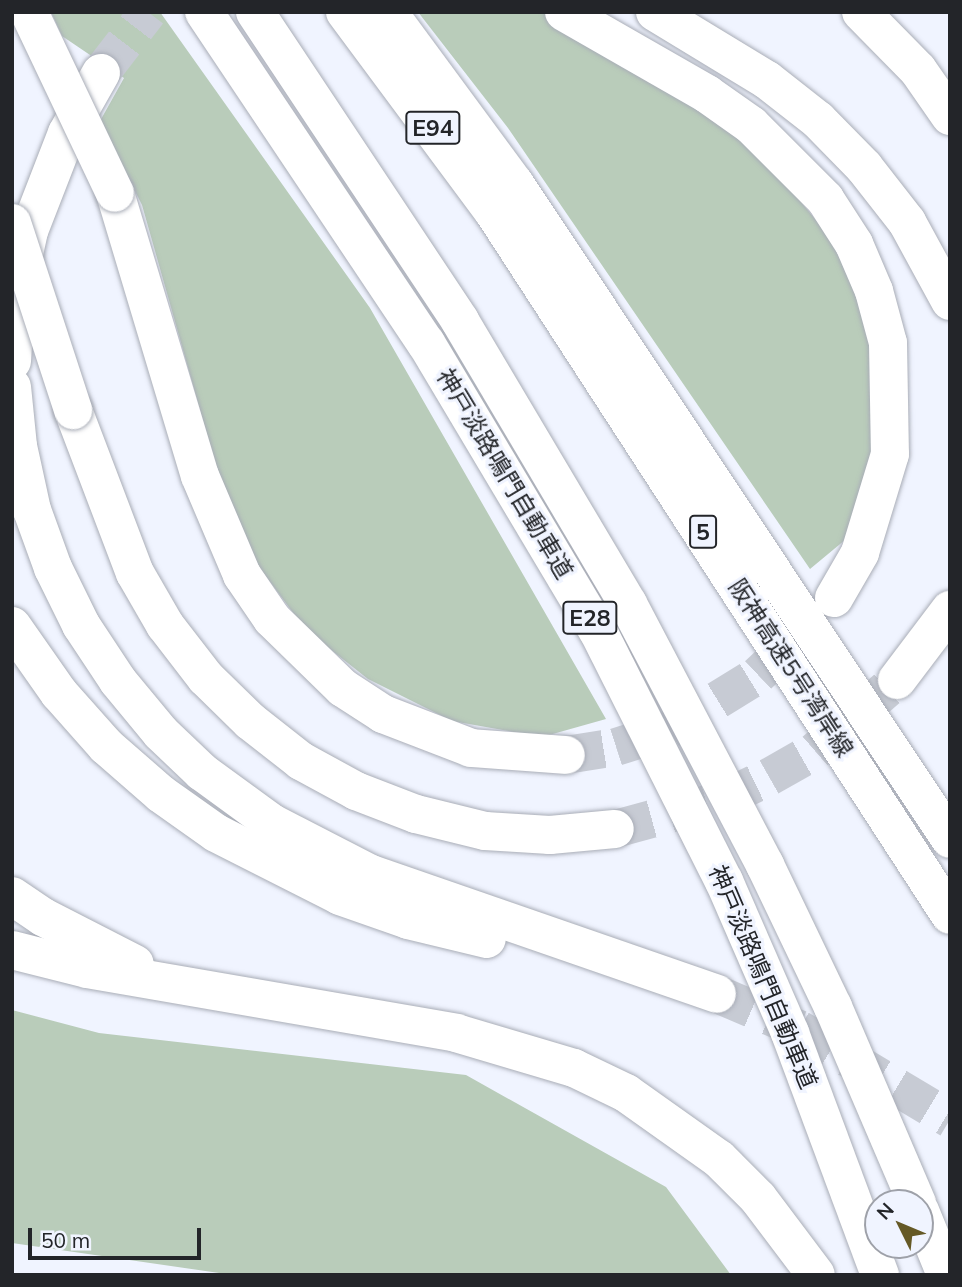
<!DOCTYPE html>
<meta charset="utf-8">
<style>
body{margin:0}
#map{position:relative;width:962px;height:1287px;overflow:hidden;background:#f0f4ff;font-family:Mulish,"Noto Sans JP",sans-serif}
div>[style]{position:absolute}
.green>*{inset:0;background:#b9ccba}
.motorway-tunnel>*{height:38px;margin-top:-19px;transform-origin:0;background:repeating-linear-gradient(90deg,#c7cbd4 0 38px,transparent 0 57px)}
.roads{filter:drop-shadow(0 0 2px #a9adb7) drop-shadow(0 0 2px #a9adb7)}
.motorway>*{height:38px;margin:-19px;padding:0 19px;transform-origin:19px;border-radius:19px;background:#fff}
.bridges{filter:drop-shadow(0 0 2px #a9adb7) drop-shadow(0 0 2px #a9adb7)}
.motorway-bridge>*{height:38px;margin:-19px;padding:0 19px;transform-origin:19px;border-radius:19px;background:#fff}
span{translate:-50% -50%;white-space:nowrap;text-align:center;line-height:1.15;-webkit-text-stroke:6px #f0f4ff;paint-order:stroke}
.shield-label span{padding:2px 5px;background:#f0f4ff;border:2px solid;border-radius:5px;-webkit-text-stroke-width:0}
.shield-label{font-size:23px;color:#232529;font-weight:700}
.street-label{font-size:24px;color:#232529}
.frame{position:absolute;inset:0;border:14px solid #232529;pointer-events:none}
.north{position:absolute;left:864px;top:1189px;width:70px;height:70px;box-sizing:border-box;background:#f0f4ff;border:2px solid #9ea1a9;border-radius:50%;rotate:313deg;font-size:19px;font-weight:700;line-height:28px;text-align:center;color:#232529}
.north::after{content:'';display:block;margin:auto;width:24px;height:32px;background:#655926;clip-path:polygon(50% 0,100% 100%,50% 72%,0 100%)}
.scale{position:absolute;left:28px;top:1228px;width:173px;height:32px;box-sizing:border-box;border:4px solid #232529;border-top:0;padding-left:9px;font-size:21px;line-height:24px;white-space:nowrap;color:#232529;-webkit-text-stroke:5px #f0f4ff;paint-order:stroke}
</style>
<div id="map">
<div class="green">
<i style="clip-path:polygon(51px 12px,160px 12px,370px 308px,606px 719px,542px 737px,452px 721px,368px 679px,306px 630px,259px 567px,219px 477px,142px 205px,100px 121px,124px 78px,62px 36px)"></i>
<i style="clip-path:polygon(418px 12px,544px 12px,670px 86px,761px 154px,830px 237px,861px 307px,879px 375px,871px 482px,851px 535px,810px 569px,508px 128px)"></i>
<i style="clip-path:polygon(12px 1010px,99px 1033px,466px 1075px,666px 1187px,731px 1275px,233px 1275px,12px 1243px)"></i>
</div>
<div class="motorway-tunnel">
<i style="left:101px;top:73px;width:77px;rotate:-52.4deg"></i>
<i style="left:566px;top:755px;width:51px;rotate:-9.1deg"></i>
<i style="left:616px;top:747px;width:56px;rotate:-17.8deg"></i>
<i style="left:669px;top:730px;width:105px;rotate:-31.7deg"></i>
<i style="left:758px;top:675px;width:64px;rotate:-43.1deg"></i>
<i style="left:615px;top:829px;width:110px;rotate:-15.3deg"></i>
<i style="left:721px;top:800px;width:53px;rotate:-25.6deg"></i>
<i style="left:769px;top:777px;width:53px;rotate:-29.5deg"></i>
<i style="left:815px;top:751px;width:108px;rotate:-40.9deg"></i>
<i style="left:717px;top:994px;width:89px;rotate:23.1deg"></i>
<i style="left:799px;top:1029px;width:176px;rotate:30.8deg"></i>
</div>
<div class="roads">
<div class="motorway">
<i style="left:204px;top:12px;width:399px;rotate:56.2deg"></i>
<i style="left:426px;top:343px;width:335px;rotate:59.2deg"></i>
<i style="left:598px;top:631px;width:280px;rotate:63.3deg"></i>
<i style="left:724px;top:881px;width:166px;rotate:66.5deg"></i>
<i style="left:790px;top:1033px;width:258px;rotate:69.6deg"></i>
<i style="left:255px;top:12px;width:371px;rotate:56.4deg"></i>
<i style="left:460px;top:321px;width:329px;rotate:59.3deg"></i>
<i style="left:628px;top:604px;width:295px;rotate:62.3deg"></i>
<i style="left:765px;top:865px;width:157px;rotate:64.4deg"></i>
<i style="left:833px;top:1007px;width:213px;rotate:66.8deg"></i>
<i style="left:345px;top:12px;width:248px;rotate:53.4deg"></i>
<i style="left:493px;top:211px;width:839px;rotate:57.01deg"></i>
<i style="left:388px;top:12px;width:214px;rotate:53.6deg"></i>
<i style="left:515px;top:184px;width:786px;rotate:56.41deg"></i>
<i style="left:564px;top:12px;width:165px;rotate:29.8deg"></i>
<i style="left:707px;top:94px;width:54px;rotate:35.2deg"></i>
<i style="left:751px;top:125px;width:105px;rotate:45deg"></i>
<i style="left:825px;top:199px;width:54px;rotate:57.2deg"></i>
<i style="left:854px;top:244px;width:51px;rotate:66.9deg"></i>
<i style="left:874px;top:291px;width:54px;rotate:74.9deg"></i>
<i style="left:888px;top:343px;width:111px;rotate:89deg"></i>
<i style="left:890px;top:454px;width:103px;rotate:106.9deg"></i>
<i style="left:860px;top:553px;width:52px;rotate:120deg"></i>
<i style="left:655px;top:12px;width:131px;rotate:31.3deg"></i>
<i style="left:767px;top:80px;width:65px;rotate:38.1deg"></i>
<i style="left:818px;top:120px;width:66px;rotate:45.6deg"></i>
<i style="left:864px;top:167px;width:70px;rotate:52deg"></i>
<i style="left:907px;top:222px;width:90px;rotate:61.4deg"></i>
<i style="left:861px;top:12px;width:81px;rotate:45.5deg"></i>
<i style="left:918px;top:70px;width:56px;rotate:55.2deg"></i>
<i style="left:115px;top:193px;width:295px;rotate:73.3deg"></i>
<i style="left:200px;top:476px;width:108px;rotate:67deg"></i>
<i style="left:242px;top:575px;width:53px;rotate:55.7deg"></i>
<i style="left:272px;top:619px;width:99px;rotate:44.2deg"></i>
<i style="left:343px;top:688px;width:48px;rotate:33deg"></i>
<i style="left:383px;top:714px;width:94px;rotate:21.1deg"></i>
<i style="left:471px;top:748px;width:95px;rotate:4.2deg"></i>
<i style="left:12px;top:361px;width:75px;rotate:-86.2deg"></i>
<i style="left:17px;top:286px;width:56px;rotate:-77.7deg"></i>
<i style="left:29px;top:231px;width:105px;rotate:-68.8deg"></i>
<i style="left:67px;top:133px;width:69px;rotate:-60.5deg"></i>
<i style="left:12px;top:387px;width:59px;rotate:84.2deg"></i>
<i style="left:18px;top:446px;width:66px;rotate:77.7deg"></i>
<i style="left:32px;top:510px;width:62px;rotate:70.1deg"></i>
<i style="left:53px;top:568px;width:64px;rotate:63.8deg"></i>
<i style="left:81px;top:625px;width:67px;rotate:56.5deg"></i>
<i style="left:118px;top:681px;width:67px;rotate:50.4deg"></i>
<i style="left:161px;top:733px;width:57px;rotate:43.6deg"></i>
<i style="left:202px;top:772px;width:87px;rotate:36.1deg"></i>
<i style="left:272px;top:823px;width:111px;rotate:27.3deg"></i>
<i style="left:371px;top:874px;width:366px;rotate:19.1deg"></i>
<i style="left:73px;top:410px;width:174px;rotate:69.2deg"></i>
<i style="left:135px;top:573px;width:60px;rotate:60deg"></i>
<i style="left:165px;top:625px;width:67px;rotate:52.3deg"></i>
<i style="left:206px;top:678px;width:62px;rotate:44.3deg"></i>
<i style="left:250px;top:721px;width:65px;rotate:38.1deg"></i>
<i style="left:301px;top:761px;width:63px;rotate:28.6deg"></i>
<i style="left:356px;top:791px;width:64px;rotate:21deg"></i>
<i style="left:416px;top:814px;width:71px;rotate:13.8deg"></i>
<i style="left:485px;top:831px;width:65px;rotate:3.5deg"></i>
<i style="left:550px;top:835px;width:65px;rotate:-5.3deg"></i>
<i style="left:12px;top:626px;width:82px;rotate:55deg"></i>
<i style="left:59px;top:693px;width:71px;rotate:48.4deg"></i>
<i style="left:106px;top:746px;width:73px;rotate:41.1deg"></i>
<i style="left:161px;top:794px;width:67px;rotate:35.3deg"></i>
<i style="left:216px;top:833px;width:139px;rotate:26.9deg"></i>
<i style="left:340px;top:896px;width:72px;rotate:19.4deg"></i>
<i style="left:408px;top:920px;width:81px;rotate:13.5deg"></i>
<i style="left:897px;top:680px;width:88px;rotate:-52.9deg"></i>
<i style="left:12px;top:896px;width:37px;rotate:34deg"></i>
<i style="left:43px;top:917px;width:103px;rotate:27.1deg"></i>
<i style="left:12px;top:950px;width:77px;rotate:14.2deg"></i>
<i style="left:87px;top:969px;width:375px;rotate:9.8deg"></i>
<i style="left:456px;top:1033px;width:123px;rotate:16.5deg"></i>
<i style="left:574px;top:1068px;width:58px;rotate:25.7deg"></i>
<i style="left:626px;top:1093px;width:114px;rotate:35.4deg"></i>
<i style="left:719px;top:1159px;width:55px;rotate:45deg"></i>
<i style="left:758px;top:1198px;width:96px;rotate:53deg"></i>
<i style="left:920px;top:1211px;width:69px;rotate:67.9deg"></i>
</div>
</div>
<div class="bridges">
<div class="motorway-bridge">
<i style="left:29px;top:12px;width:200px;rotate:64.6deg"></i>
<i style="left:12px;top:223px;width:197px;rotate:71.9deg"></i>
</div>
</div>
<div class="shield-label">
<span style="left:433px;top:128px">E94</span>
<span style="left:703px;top:532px">5</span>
<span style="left:590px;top:618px">E28</span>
</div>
<div class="street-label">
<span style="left:505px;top:474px;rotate:59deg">神戸淡路鳴門自動車道</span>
<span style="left:791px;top:668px;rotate:57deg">阪神高速5号湾岸線</span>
<span style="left:763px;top:977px;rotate:67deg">神戸淡路鳴門自動車道</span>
</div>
<div class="frame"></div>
<div class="north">N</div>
<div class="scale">50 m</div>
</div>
